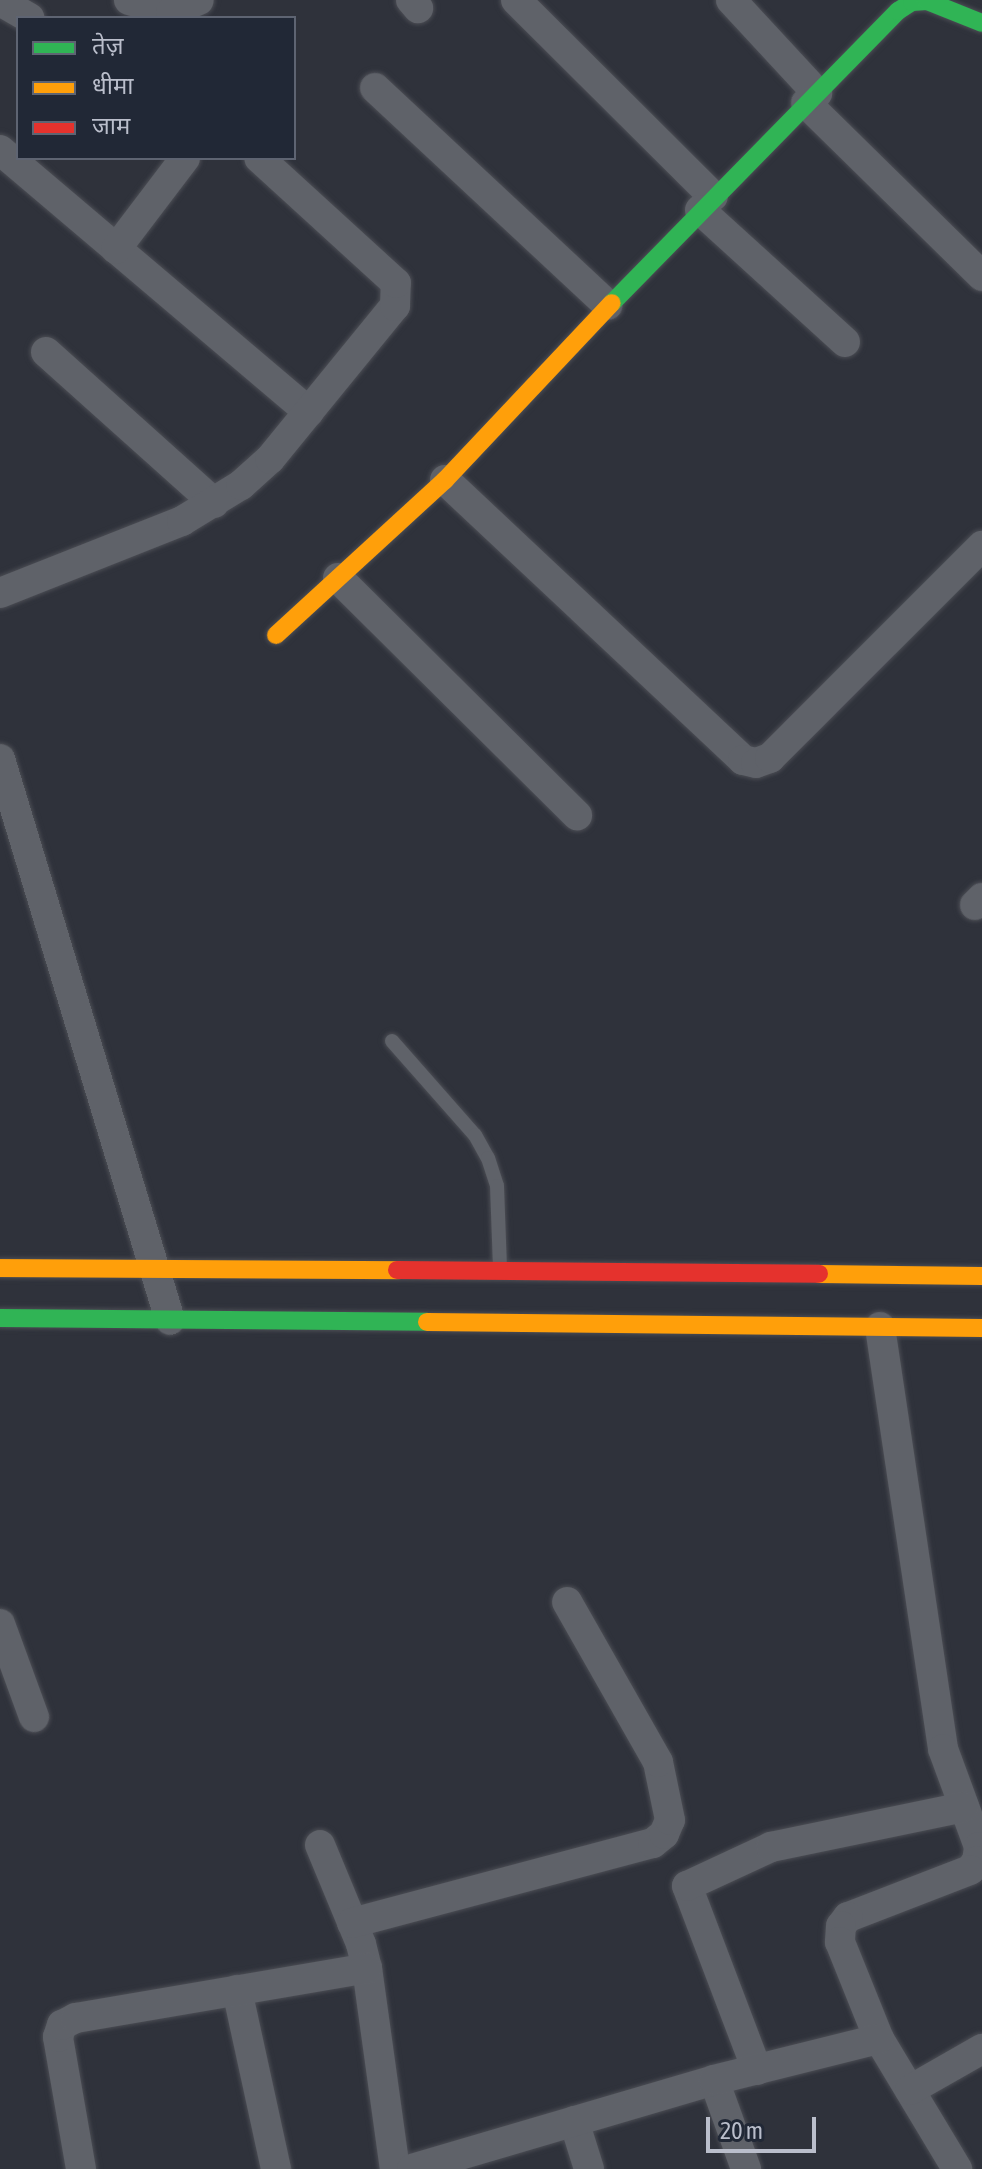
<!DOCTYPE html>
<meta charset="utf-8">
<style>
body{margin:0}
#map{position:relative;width:982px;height:2169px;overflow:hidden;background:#2f323b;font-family:"Asap Condensed","Noto Sans Devanagari",sans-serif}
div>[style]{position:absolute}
.roads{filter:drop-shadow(0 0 2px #4b4d54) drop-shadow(0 0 2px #4b4d54)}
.lane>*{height:14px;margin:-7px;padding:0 7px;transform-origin:7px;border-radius:7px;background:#5f6269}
.street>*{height:30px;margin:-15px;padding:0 15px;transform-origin:15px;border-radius:15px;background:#5f6269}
.fast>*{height:18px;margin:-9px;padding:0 9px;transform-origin:9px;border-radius:9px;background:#30b455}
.slow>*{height:18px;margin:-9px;padding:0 9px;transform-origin:9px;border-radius:9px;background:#ff9f0a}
.jam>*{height:18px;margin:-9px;padding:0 9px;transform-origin:9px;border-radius:9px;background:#e5322d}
span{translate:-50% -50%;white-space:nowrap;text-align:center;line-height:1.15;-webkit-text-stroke:6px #212836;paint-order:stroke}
.legend{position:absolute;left:16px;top:16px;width:280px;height:144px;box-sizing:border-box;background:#212836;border:2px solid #5e6472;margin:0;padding:10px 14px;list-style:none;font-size:24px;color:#babecb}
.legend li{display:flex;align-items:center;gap:16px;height:40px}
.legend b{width:40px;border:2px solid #5e6472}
.scale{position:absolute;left:706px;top:2117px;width:110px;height:36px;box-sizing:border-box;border:4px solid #babecb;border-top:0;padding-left:10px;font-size:24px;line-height:28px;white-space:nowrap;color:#babecb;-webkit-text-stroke:6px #212836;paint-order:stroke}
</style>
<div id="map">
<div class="roads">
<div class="lane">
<i style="left:392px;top:1041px;width:125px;rotate:48.6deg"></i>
<i style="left:475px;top:1135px;width:26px;rotate:61deg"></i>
<i style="left:488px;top:1158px;width:29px;rotate:72deg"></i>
<i style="left:497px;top:1186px;width:83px;rotate:87.9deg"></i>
</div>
<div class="street">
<i style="left:129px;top:0;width:44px;rotate:15.9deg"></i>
<i style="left:171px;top:12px;width:30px;rotate:-23deg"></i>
<i style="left:411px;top:0;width:11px;rotate:49deg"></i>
<i style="left:516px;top:0;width:278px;rotate:44.9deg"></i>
<i style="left:731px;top:0;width:127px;rotate:47.2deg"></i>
<i style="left:0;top:1px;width:34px;rotate:30deg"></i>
<i style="left:375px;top:88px;width:318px;rotate:43deg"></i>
<i style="left:806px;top:103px;width:247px;rotate:44.5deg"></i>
<i style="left:0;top:150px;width:405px;rotate:40.3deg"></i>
<i style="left:700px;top:210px;width:196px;rotate:42.3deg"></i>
<i style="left:116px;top:249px;width:114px;rotate:-52.8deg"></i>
<i style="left:46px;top:352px;width:226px;rotate:41.9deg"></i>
<i style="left:445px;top:480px;width:409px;rotate:43.2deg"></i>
<i style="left:743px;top:760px;width:13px;rotate:13deg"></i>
<i style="left:756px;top:763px;width:15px;rotate:-20deg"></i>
<i style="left:770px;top:758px;width:300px;rotate:-45deg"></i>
<i style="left:338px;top:578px;width:337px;rotate:44.8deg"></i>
<i style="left:0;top:593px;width:196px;rotate:-21.6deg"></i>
<i style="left:182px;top:521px;width:69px;rotate:-31.4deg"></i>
<i style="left:241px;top:485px;width:39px;rotate:-42deg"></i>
<i style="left:270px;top:459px;width:198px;rotate:-50.8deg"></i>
<i style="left:395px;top:306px;width:23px;rotate:-88deg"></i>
<i style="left:396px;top:283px;width:185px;rotate:-137.6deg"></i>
<i style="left:0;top:759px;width:586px;rotate:73.14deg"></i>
<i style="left:975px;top:905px;width:10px;rotate:-45deg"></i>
<i style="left:880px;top:1327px;width:427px;rotate:81.5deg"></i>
<i style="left:943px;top:1749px;width:104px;rotate:69.8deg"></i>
<i style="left:979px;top:1847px;width:14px;rotate:98deg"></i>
<i style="left:977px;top:1861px;width:11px;rotate:128deg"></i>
<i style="left:970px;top:1870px;width:131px;rotate:158.9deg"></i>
<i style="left:848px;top:1917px;width:11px;rotate:128deg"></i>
<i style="left:841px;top:1926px;width:16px;rotate:94deg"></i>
<i style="left:840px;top:1942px;width:105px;rotate:68.1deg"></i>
<i style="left:879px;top:2039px;width:152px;rotate:59deg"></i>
<i style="left:0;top:1624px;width:99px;rotate:69.9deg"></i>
<i style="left:320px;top:1845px;width:107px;rotate:67.5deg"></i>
<i style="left:361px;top:1944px;width:25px;rotate:76deg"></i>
<i style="left:367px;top:1968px;width:203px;rotate:82.1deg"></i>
<i style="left:352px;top:1923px;width:311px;rotate:-14.9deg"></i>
<i style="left:653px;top:1843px;width:14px;rotate:-39deg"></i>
<i style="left:664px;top:1834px;width:15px;rotate:-67deg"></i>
<i style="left:670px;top:1820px;width:59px;rotate:-101.7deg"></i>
<i style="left:658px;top:1762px;width:184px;rotate:-119.6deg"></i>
<i style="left:237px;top:1990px;width:183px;rotate:77.7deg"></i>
<i style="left:757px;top:2070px;width:197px;rotate:-110.8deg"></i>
<i style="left:687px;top:1886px;width:93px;rotate:-24.9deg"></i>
<i style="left:771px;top:1847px;width:197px;rotate:-11.7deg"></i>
<i style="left:714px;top:2080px;width:95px;rotate:70.2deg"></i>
<i style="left:910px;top:2090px;width:83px;rotate:-29.7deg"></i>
<i style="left:574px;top:2121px;width:50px;rotate:72.6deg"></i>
<i style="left:81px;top:2169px;width:134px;rotate:-99.9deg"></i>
<i style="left:58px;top:2037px;width:13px;rotate:-72deg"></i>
<i style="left:62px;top:2025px;width:16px;rotate:-27deg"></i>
<i style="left:76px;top:2018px;width:295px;rotate:-9.7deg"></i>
<i style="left:412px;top:2169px;width:315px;rotate:-16.4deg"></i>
<i style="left:714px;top:2080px;width:170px;rotate:-14deg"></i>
</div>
<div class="fast">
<i style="left:612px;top:303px;width:409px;rotate:-45.6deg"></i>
<i style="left:898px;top:11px;width:17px;rotate:-33deg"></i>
<i style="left:912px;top:2px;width:15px;rotate:-4deg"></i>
<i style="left:927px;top:1px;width:59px;rotate:21.8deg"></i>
<i style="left:0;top:1318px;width:427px;rotate:0.5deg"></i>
</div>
<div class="slow">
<i style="left:276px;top:635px;width:229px;rotate:-42.5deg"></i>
<i style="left:445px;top:480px;width:243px;rotate:-46.7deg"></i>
<i style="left:0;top:1268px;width:397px;rotate:0.3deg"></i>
<i style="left:819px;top:1274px;width:163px;rotate:0.7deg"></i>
<i style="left:427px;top:1322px;width:555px;rotate:0.62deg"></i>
</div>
<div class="jam">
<i style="left:397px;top:1270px;width:422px;rotate:0.5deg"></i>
</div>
</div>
<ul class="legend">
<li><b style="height:10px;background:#30b455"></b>तेज़</li>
<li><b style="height:10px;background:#ff9f0a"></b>धीमा</li>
<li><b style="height:10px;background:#e5322d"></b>जाम</li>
</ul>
<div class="scale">20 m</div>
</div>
